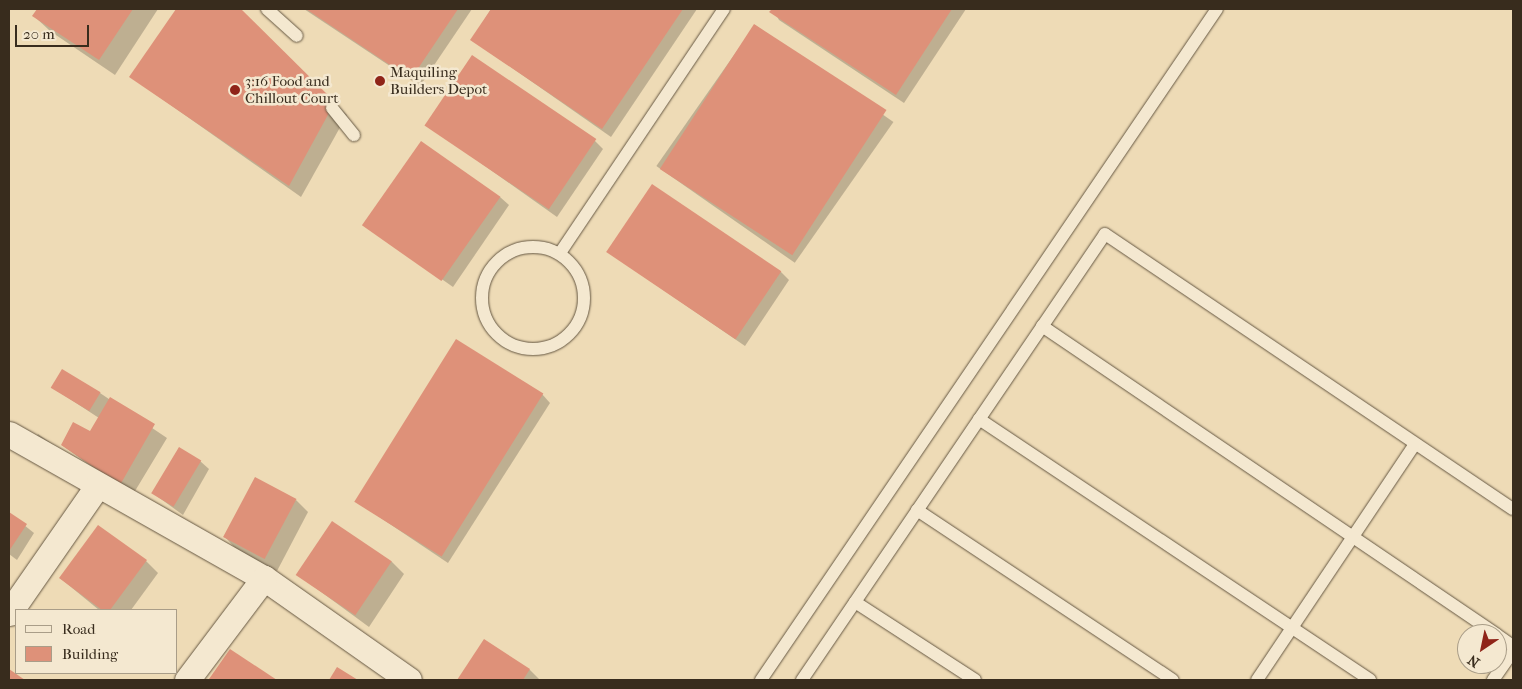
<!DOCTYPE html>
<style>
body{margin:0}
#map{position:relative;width:1522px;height:689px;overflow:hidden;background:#eedbb6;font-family:"IM FELL French Canon",serif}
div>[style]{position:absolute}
.shadow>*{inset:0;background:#0003;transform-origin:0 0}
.building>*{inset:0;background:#de9179;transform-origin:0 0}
.roads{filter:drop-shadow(0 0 1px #665843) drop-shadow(0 0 1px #665843)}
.service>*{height:12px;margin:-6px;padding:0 6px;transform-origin:6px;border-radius:6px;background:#f4e8d0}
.service>.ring{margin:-6px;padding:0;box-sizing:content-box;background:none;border:12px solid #f4e8d0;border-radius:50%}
.minor>*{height:25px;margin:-12.5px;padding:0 12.5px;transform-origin:12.5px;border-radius:12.5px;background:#f4e8d0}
.dots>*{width:14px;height:14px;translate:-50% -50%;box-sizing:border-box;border:2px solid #f4e8d0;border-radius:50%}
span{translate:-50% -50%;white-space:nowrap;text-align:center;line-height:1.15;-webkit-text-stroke:5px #f4e8d0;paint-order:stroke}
.poi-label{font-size:15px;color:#382c1d}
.left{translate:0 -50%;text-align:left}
.frame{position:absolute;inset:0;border:10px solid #382c1d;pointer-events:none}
.legend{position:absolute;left:15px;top:609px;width:162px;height:65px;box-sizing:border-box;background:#f4e8d0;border:1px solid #a99d88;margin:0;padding:6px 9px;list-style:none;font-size:15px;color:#382c1d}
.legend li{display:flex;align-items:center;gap:10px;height:25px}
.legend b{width:25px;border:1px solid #a99d88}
.north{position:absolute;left:1457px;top:624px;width:50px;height:50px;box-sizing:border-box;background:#f4e8d0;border:1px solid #a99d88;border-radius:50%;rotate:214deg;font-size:14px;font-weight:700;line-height:20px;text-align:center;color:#382c1d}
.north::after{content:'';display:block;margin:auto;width:18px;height:22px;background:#8f2418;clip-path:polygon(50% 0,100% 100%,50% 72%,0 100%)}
.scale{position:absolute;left:15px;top:25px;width:74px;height:22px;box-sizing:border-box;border:2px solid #382c1d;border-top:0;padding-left:6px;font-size:15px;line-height:18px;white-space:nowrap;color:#382c1d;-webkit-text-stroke:4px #f4e8d0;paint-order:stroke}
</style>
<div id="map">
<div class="shadow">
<i style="clip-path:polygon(38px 9px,158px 9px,115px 75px,50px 31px,34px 16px)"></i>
<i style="clip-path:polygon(178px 9px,240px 9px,347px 115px,301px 197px,131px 77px)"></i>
<i style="clip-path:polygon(304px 9px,472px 9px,420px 86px)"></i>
<i style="clip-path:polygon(491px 9px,697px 9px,611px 137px,472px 40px)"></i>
<i style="clip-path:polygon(773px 9px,966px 9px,904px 103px,779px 20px)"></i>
<i style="left:755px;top:25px;width:169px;height:172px;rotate:35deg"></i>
<i style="clip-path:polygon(426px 124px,595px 141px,603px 149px,557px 217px)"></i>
<i style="clip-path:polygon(500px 197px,509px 205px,453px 287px,366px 226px)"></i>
<i style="clip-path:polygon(608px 252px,781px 272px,789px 280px,745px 346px)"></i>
<i style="clip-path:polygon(53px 388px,100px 393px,167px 438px,132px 496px,62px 445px,91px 432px,99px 418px)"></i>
<i style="clip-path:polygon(542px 394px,550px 403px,448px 563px,357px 502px)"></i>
<i style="clip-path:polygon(38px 434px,55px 446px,49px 457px,32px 446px)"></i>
<i style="clip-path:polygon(200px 461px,209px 469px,183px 515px,154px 494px)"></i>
<i style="clip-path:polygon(296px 500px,308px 512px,277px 571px,237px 550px,225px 537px)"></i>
<i style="clip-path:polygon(9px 513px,34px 533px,17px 560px,9px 554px)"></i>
<i style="clip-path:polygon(146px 561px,158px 573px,131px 610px,99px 610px,60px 578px)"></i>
<i style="clip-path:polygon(391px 561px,404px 574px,369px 627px,298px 575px)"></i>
<i style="clip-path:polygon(484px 641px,530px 670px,540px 680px,459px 680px)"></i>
<i style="clip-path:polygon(230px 650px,275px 680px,212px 680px)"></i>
</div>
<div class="building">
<i style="clip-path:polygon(37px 9px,133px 9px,99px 60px,32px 16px)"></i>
<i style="clip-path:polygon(176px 9px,241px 9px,335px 102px,289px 186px,129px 77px)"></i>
<i style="clip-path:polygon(306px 9px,458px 9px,411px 79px)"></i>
<i style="clip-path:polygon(491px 9px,683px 9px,602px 129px,470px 40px)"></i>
<i style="clip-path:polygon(772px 9px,952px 9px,896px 95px,769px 12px)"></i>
<i style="left:754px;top:24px;width:158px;height:173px;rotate:33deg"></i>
<i style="left:472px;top:55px;width:150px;height:85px;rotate:34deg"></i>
<i style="left:421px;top:141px;width:97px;height:103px;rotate:35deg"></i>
<i style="left:652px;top:184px;width:156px;height:82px;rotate:34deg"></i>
<i style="left:456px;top:339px;width:103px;height:192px;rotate:32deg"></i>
<i style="left:62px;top:369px;width:45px;height:22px;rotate:31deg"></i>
<i style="clip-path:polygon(110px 397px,155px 424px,120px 485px,61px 445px,73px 422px,90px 431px)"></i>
<i style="left:179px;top:447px;width:26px;height:54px;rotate:31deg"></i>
<i style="left:255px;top:477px;width:47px;height:68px;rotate:28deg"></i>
<i style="clip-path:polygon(9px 512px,27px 524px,9px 551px)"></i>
<i style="left:332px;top:521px;width:72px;height:65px;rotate:34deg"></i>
<i style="clip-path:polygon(98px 525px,147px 560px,110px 610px,102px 610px,59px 578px)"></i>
<i style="clip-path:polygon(484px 639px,530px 669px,523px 680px,457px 680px)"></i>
<i style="clip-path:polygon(230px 649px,277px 680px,209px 679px)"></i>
<i style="clip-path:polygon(337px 667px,358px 680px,329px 680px)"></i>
<i style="clip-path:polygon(9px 669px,25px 680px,9px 680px)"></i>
</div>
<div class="roads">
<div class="service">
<i style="left:267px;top:9px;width:40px;rotate:42deg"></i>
<i style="left:332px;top:108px;width:35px;rotate:51deg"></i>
<i class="ring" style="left:482px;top:247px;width:90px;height:90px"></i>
<i style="left:560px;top:253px;width:294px;rotate:-56.1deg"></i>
<i style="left:1042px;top:326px;width:549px;rotate:34.15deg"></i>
<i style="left:979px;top:419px;width:470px;rotate:33.7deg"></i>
<i style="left:917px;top:510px;width:307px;rotate:33.6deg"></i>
<i style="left:855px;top:602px;width:143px;rotate:33deg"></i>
<i style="left:1497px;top:635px;width:19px;rotate:35deg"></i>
<i style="left:761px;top:680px;width:811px;rotate:-55.8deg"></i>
<i style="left:802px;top:680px;width:539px;rotate:-55.81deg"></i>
<i style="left:1105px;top:234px;width:492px;rotate:34deg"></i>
<i style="left:1257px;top:680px;width:284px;rotate:-56.2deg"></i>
<i style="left:1493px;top:680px;width:35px;rotate:-55deg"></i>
</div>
<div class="minor">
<i style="left:9px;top:434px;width:293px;rotate:29.5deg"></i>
<i style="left:264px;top:578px;width:177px;rotate:35.1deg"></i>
<i style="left:9px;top:613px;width:156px;rotate:-55.2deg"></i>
<i style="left:187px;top:680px;width:128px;rotate:-53deg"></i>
</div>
</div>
<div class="dots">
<i style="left:380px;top:81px;background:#8f2418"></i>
<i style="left:235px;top:90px;background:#8f2418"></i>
</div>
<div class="poi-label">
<span class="left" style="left:390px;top:81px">Maquiling<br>Builders Depot</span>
<span class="left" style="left:245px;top:90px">3:16 Food and<br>Chillout Court</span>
</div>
<div class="frame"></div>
<ul class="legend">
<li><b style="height:6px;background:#f4e8d0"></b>Road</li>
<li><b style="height:14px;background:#de9179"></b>Building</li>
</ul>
<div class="north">N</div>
<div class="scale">20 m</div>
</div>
